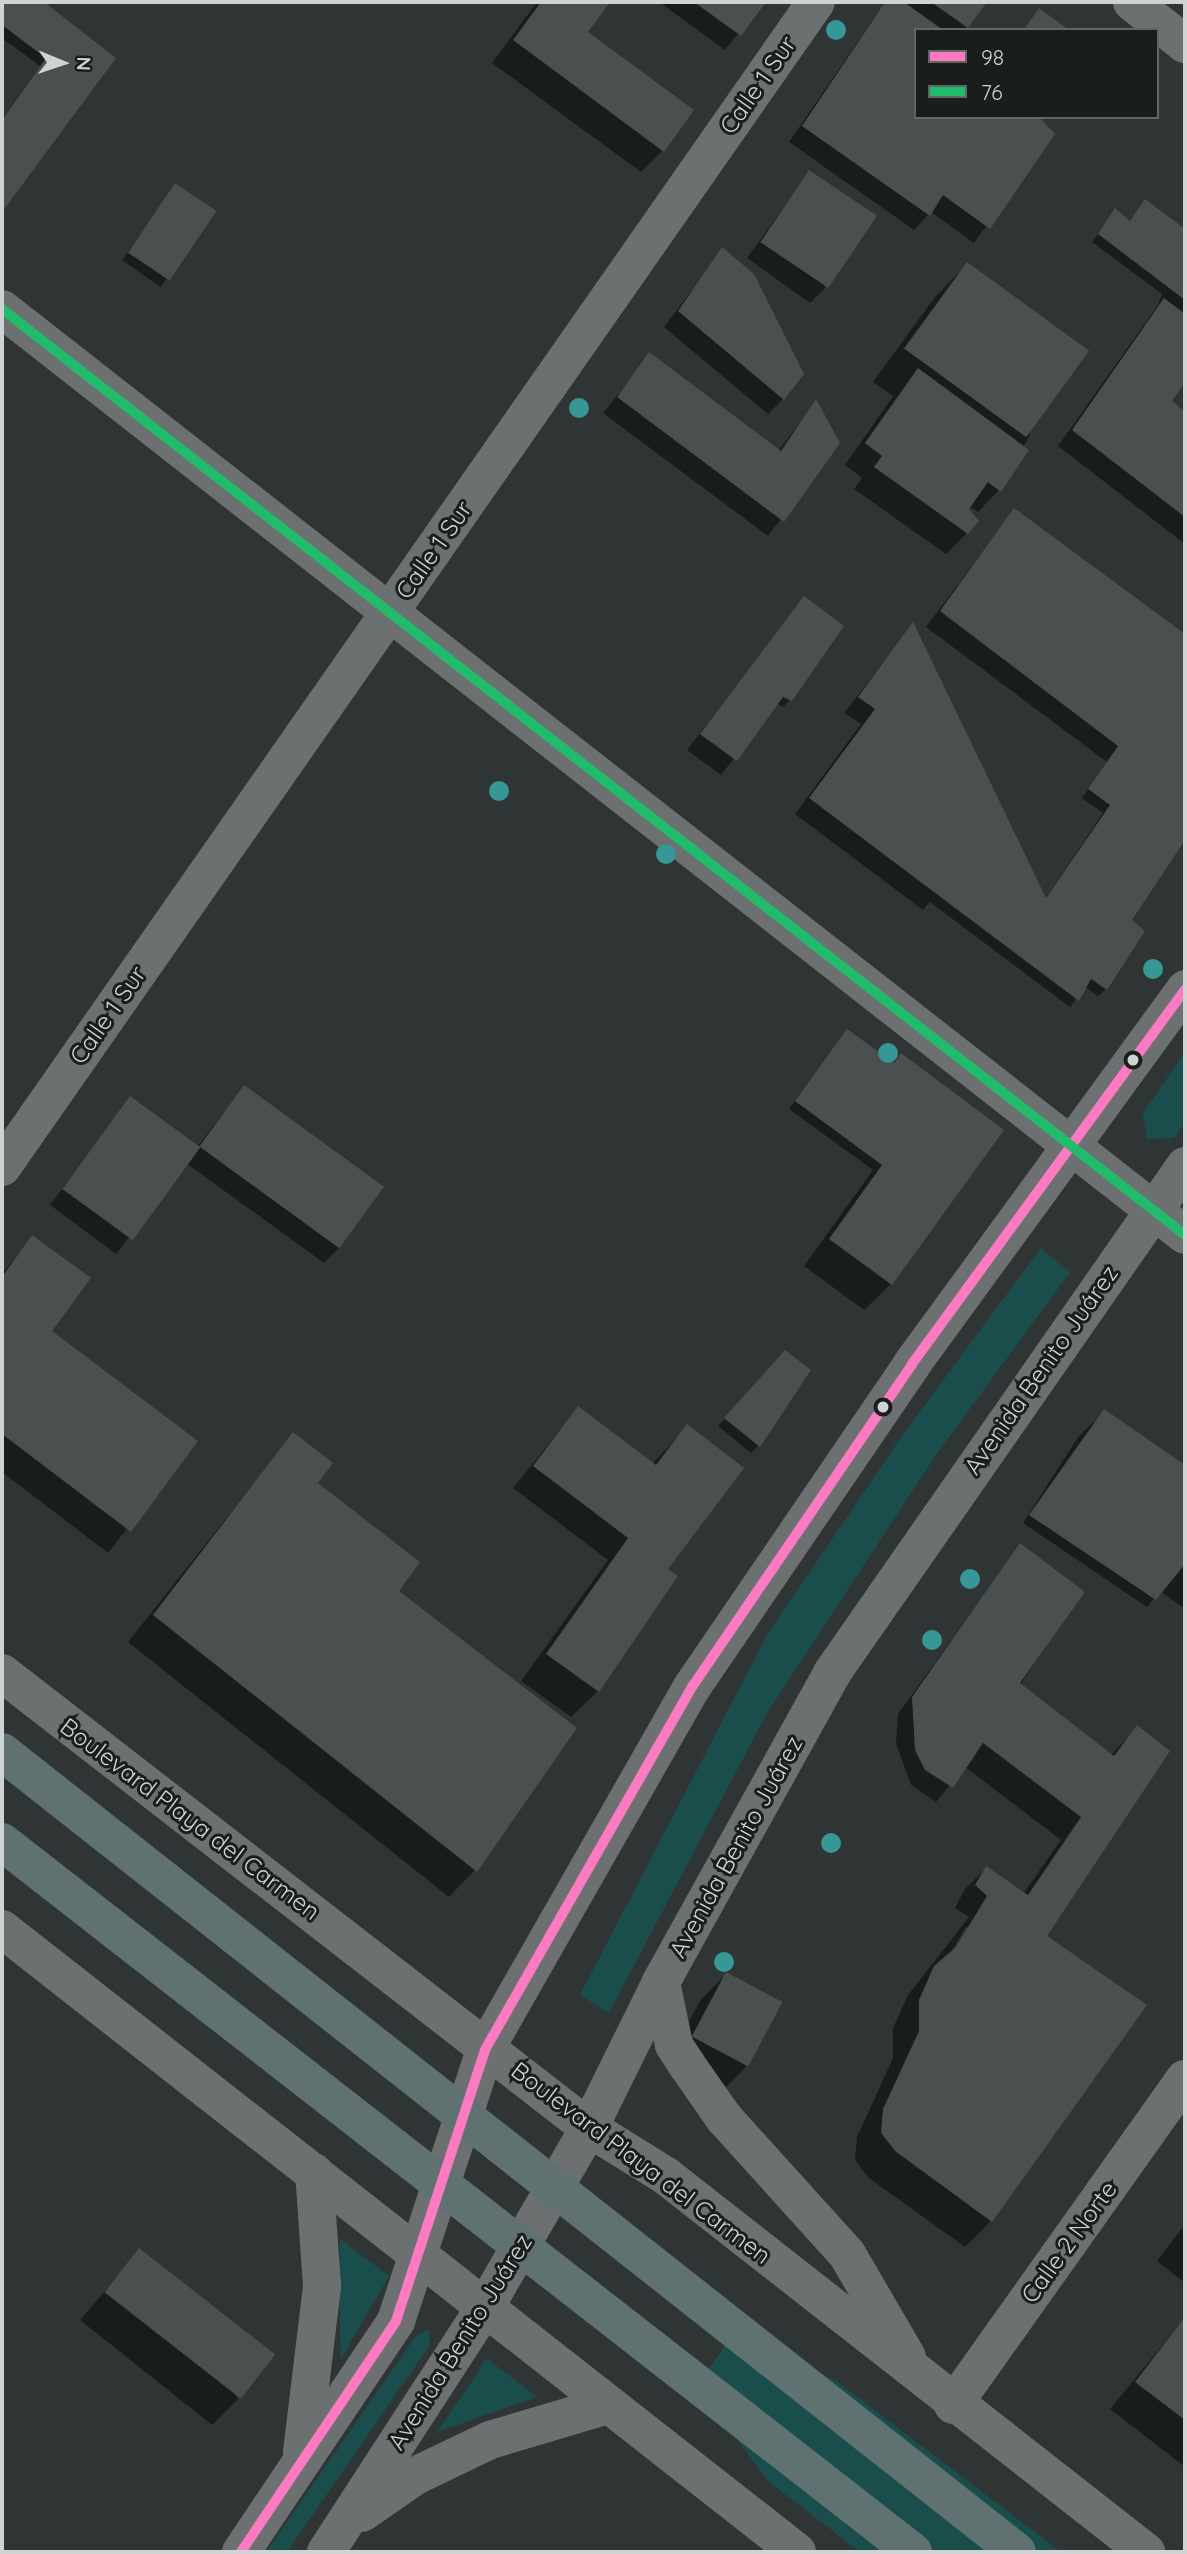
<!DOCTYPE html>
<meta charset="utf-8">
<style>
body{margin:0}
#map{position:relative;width:1187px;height:2554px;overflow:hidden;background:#2f3535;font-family:Quicksand,sans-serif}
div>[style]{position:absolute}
.green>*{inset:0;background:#1a4e4c}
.shadow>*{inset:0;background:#0007;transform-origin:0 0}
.building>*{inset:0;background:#4a4f4f;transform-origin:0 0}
.street>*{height:38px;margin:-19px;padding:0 19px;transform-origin:19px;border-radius:19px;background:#6d7070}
.secondary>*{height:38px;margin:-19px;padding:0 19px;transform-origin:19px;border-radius:19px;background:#6d7070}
.highway>*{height:38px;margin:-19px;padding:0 19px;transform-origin:19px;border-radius:19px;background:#607171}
.bus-1>*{height:10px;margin:-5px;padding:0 5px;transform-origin:5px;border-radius:5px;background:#fe7ac1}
.bus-2>*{height:10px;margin:-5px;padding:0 5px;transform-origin:5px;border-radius:5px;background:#20bc6c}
.trees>*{width:20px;height:20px;margin:-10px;border-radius:50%;background:#379796}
.dots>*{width:19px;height:19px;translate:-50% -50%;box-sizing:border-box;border:4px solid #191e1d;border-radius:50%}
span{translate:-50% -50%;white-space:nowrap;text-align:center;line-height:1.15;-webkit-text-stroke:6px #191e1d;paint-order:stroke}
.street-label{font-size:24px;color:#cdd4d3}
.frame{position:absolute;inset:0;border:4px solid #cdd4d3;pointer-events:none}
.legend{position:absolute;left:914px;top:28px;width:245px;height:91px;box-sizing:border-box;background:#191e1d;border:2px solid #616766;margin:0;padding:9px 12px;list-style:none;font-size:21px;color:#cdd4d3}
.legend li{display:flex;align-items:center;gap:14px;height:35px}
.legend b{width:35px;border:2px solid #616766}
.north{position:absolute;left:28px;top:28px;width:70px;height:70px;-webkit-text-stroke:5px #191e1d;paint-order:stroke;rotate:92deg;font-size:19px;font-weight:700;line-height:28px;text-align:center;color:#cdd4d3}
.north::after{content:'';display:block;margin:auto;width:24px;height:32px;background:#cdd4d3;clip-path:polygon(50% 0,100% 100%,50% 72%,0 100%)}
</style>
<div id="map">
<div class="green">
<i style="clip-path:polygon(1185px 1052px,1185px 1122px,1174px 1138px,1147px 1139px,1143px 1113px)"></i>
<i style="clip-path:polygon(1041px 1248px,1070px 1272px,936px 1455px,767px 1713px,609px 2013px,580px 1995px,767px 1635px,904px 1433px)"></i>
<i style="clip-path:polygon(340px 2239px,389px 2276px,341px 2359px,339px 2288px)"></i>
<i style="clip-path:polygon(429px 2329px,430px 2345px,287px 2552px,266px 2552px,415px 2337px)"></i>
<i style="clip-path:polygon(729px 2340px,835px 2380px,1061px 2552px,860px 2552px,768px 2481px,697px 2385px)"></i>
<i style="clip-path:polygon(486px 2358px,537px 2397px,437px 2432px,474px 2378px)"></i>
</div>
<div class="shadow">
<i style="clip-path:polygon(2px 2px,41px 2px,114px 58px,2px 210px,2px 119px,40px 66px,2px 38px)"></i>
<i style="clip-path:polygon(537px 2px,608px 2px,586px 32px,663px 150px,641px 172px,492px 63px)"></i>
<i style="clip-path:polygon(659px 2px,764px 2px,725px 50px)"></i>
<i style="clip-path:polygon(885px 2px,985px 2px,965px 30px,916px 30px,916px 117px,1053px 134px,974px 243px,931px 212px,914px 230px,789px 142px)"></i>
<i style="clip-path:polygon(809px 172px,825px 288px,810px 303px,747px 258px)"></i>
<i style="left:175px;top:185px;width:47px;height:92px;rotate:35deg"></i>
<i style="clip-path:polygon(1145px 201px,1185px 231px,1185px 379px,1170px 402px,1185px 414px,1185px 544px,1058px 446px,1158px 305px,1162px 294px,1092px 242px,1115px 211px,1129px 222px)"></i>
<i style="clip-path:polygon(722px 250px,783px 399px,768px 414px,664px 327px)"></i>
<i style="clip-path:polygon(967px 264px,1030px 435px,999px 490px,978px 512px,969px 506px,967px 533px,946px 554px,854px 489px,862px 478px,845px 465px,893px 396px,873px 382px,935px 297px)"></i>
<i style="clip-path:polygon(650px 355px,778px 451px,816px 402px,838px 443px,768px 536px,603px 413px)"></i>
<i style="clip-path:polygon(1014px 510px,1185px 636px,1185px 838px,1129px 920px,1106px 989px,1098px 996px,1085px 987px,1070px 1007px,930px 902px,923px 910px,795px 814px,861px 724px,844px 713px,913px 625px,1045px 899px,1103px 813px,1082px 798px,1107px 762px,926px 627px)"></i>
<i style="clip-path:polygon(804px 598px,790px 700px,783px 707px,777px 703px,721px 775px,687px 750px)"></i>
<i style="clip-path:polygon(847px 1031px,893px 1064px,901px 1056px,891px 1284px,864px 1310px,804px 1266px,873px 1170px,789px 1109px)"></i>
<i style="clip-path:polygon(244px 1087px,339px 1248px,324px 1263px,186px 1163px,116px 1254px,50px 1205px,130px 1099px,197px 1147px)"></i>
<i style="clip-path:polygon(32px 1237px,45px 1337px,195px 1441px,108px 1553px,2px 1472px,2px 1274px)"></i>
<i style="clip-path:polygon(778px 1360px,759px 1445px,751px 1453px,718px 1426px)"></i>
<i style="clip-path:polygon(578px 1408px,652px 1464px,688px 1426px,666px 1569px,598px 1691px,571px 1717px,521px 1681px,608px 1560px,513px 1488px)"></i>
<i style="clip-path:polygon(1105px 1411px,1185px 1467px,1185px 1609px,1160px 1591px,1147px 1607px,1023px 1523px,1078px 1437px)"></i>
<i style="clip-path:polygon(293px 1434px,316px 1483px,397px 1591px,475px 1870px,449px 1897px,128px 1642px)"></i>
<i style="clip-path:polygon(evenodd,1020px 1545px,1083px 1592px,1020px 1685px,1111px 1755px,1137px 1727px,1046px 1935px,991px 2221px,965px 2247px,869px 2178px,855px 2160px,857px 2137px,893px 2058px,893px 2028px,908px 1995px,969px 1917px,955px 1908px,965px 1889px,986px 1868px,1023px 1894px,1061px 1840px,965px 1767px,936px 1802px,911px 1785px,896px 1743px,898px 1714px,1020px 1545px,966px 1927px,970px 1927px,953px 1955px,950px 1954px,966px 1927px)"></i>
<i style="clip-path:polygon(726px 1974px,747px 2066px,721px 2092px,667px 2063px,700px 2001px)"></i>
<i style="clip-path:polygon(1185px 2224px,1185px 2283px,1157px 2261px)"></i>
<i style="clip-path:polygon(139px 2251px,238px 2399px,212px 2425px,80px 2320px)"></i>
<i style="clip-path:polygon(1185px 2318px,1185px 2467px,1110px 2409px)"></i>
</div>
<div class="building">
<i style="clip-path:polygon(2px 2px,44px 2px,116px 58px,2px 212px,2px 120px,46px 58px,2px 25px)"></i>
<i style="clip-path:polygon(541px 2px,610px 2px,588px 32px,694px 110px,664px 152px,513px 40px)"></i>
<i style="clip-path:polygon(694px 2px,766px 2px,741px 36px)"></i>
<i style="clip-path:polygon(885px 2px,904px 2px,943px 30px,916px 30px,916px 117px,1039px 117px,1055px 134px,990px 229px,943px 195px,930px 216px,802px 126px)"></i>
<i style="clip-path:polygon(931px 2px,987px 2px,968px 28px)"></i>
<i style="clip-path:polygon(1039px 8px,1069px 30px,1024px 30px)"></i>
<i style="left:809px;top:170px;width:82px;height:87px;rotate:34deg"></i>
<i style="left:175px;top:183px;width:50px;height:84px;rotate:34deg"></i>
<i style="clip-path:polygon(1145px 199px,1185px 229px,1185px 300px,1098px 234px,1115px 208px,1130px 221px)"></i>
<i style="clip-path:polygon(722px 247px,754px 274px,804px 374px,784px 400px,678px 311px)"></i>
<i style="left:967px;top:262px;width:151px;height:107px;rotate:36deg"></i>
<i style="clip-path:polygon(1164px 298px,1185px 314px,1185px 382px,1172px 401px,1185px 412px,1185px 517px,1072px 430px)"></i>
<i style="clip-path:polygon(649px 352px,781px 451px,816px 399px,840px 443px,784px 522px,617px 397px)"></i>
<i style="clip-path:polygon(918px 368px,1029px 450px,1001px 492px,988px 482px,969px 509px,979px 521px,968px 534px,874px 467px,882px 456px,865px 443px)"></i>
<i style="clip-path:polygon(1014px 508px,1185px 634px,1185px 840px,1132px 920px,1145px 931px,1107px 990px,1091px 979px,1079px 1001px,809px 798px,875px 709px,858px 697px,913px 622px,1046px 898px,1110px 805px,1088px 789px,1118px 746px,940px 611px)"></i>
<i style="clip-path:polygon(804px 596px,844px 626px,792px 701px,783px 697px,737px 761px,700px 734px)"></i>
<i style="clip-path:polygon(847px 1029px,894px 1063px,901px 1053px,1004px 1130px,892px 1285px,829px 1239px,882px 1165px,795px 1101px)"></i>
<i style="left:244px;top:1085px;width:173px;height:76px;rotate:36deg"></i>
<i style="left:130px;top:1096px;width:87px;height:115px;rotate:36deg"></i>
<i style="clip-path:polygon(32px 1235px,91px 1278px,52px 1331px,198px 1441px,131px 1532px,2px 1434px,2px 1277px)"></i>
<i style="clip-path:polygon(785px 1350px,811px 1370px,760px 1447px,724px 1418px)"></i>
<i style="clip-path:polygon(578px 1406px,656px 1465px,687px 1424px,744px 1468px,668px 1569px,678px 1576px,599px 1692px,546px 1654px,628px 1538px,533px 1466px)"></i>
<i style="clip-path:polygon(1104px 1409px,1185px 1465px,1185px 1564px,1156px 1600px,1029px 1515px)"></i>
<i style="clip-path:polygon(293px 1432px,333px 1463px,318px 1483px,420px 1562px,399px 1591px,577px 1728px,477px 1872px,153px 1615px)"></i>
<i style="clip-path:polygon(1020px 1543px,1085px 1592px,1020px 1683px,1114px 1756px,1137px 1725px,1170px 1751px,1047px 1936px,1147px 2005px,992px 2222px,895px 2151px,881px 2133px,883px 2109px,919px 2031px,919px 2000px,934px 1966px,956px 1947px,987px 1896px,975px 1885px,986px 1866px,1028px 1895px,1081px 1817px,983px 1743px,953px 1788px,925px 1770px,915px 1750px,912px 1697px)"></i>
<i style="left:726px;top:1972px;width:64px;height:73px;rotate:28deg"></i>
<i style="left:139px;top:2248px;width:173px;height:56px;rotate:38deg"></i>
<i style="clip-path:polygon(1185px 2317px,1185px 2420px,1135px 2382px)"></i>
</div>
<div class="street">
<i style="left:1132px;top:2px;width:68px;rotate:38.4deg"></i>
<i style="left:2px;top:309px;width:1502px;rotate:38.05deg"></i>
<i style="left:2px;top:1167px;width:1421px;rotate:-55.06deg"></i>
<i style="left:953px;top:2405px;width:400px;rotate:-54.6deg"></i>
</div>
<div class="secondary">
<i style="left:2px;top:1673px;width:743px;rotate:37.78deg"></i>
<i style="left:589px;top:2128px;width:91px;rotate:31.9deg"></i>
<i style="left:666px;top:2176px;width:610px;rotate:38.07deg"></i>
<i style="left:2px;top:1929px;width:1010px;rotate:38.08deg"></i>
<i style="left:661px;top:1982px;width:64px;rotate:78.3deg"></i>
<i style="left:674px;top:2045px;width:24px;rotate:57deg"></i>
<i style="left:687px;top:2065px;width:65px;rotate:55.1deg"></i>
<i style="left:724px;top:2118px;width:183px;rotate:47.9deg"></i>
<i style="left:847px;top:2254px;width:119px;rotate:59.8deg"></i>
<i style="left:302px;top:2452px;width:167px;rotate:-83.1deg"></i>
<i style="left:322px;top:2286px;width:114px;rotate:-94deg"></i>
<i style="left:362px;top:2513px;width:65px;rotate:-34.9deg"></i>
<i style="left:415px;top:2476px;width:83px;rotate:-25.6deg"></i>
<i style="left:490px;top:2440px;width:123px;rotate:-16.5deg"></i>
<i style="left:241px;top:2552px;width:278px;rotate:-56.1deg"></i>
<i style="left:396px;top:2321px;width:287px;rotate:-71.8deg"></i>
<i style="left:486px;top:2048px;width:416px;rotate:-60.3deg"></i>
<i style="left:692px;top:1687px;width:391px;rotate:-55.7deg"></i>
<i style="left:912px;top:1364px;width:464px;rotate:-53.9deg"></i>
<i style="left:326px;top:2552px;width:290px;rotate:-57deg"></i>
<i style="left:484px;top:2309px;width:209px;rotate:-59.9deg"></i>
<i style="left:589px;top:2128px;width:163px;rotate:-63.7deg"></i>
<i style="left:661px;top:1982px;width:353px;rotate:-61deg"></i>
<i style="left:832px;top:1673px;width:618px;rotate:-55.15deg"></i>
</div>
<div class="highway">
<i style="left:2px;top:1752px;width:1292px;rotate:38.24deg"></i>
<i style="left:2px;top:1842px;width:1155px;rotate:37.93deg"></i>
</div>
<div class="bus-1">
<i style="left:241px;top:2552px;width:278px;rotate:-56.1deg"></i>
<i style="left:396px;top:2321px;width:287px;rotate:-71.8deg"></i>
<i style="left:486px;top:2048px;width:416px;rotate:-60.3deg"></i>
<i style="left:692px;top:1687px;width:391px;rotate:-55.7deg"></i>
<i style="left:912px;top:1364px;width:464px;rotate:-53.9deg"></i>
</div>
<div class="bus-2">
<i style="left:2px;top:309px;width:1502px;rotate:38.05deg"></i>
</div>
<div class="trees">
<i style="left:836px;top:30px"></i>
<i style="left:579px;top:408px"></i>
<i style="left:499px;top:791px"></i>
<i style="left:666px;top:854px"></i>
<i style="left:1153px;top:969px"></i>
<i style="left:888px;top:1053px"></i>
<i style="left:970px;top:1579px"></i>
<i style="left:932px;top:1640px"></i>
<i style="left:831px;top:1843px"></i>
<i style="left:724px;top:1962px"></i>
</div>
<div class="dots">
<i style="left:1133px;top:1060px;background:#cdd4d3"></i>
<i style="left:883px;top:1407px;background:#cdd4d3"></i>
</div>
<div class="street-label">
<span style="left:758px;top:85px;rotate:-55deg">Calle 1 Sur</span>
<span style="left:434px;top:550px;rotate:-55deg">Calle 1 Sur</span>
<span style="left:108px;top:1015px;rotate:-55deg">Calle 1 Sur</span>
<span style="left:1041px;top:1370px;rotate:-55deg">Avenida Benito Juárez</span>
<span style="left:190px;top:1819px;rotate:37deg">Boulevard Playa del Carmen</span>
<span style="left:736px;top:1847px;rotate:-61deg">Avenida Benito Juárez</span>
<span style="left:641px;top:2163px;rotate:37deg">Boulevard Playa del Carmen</span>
<span style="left:1069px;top:2242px;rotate:-54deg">Calle 2 Norte</span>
<span style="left:460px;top:2342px;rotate:-58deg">Avenida Benito Juárez</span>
</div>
<div class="frame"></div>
<ul class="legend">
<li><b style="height:9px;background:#fe7ac1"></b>98</li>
<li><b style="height:9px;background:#20bc6c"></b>76</li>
</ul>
<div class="north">N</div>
</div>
